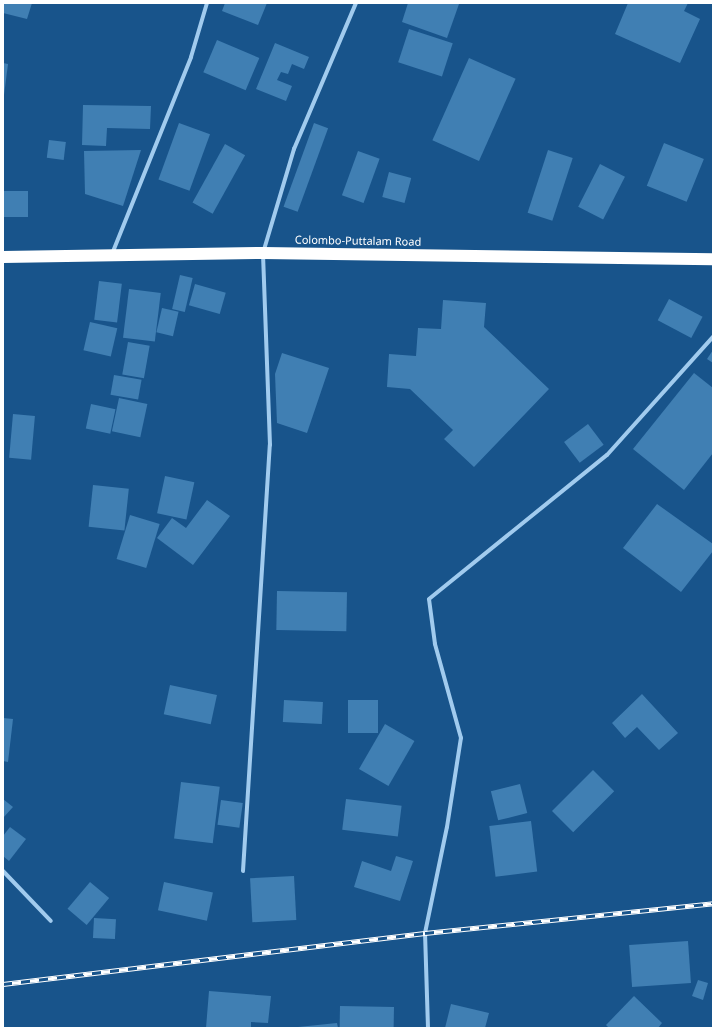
<!DOCTYPE html>
<style>
body{margin:0}
#map{position:relative;width:716px;height:1031px;overflow:hidden;background:#18548b;font-family:"Noto Sans",sans-serif}
div>[style]{position:absolute}
.building>*{inset:0;background:#407fb3;transform-origin:0 0}
.street>*{height:4px;margin:-2px;padding:0 2px;transform-origin:2px;border-radius:2px;background:#a1cbee}
.highway>*{height:12px;margin:-6px;padding:0 6px;transform-origin:6px;border-radius:6px;background:#fff}
.rail>*{height:4.5px;margin-top:-2.25px;transform-origin:0;background:repeating-linear-gradient(90deg,#18548b 0 9px,#fff 0 18px);box-sizing:border-box;border-block:1px solid #fff}
span{translate:-50% -50%;white-space:nowrap;text-align:center;line-height:1.15;-webkit-text-stroke:3px #18548b;paint-order:stroke}
.street-label{font-size:11px;color:#fff}
.frame{position:absolute;inset:0;border:4px solid #fff;pointer-events:none}
</style>
<div id="map">
<div class="building">
<i style="clip-path:polygon(3px 3px,32px 3px,27px 19px,3px 13px)"></i>
<i style="clip-path:polygon(225px 3px,267px 3px,258px 25px,222px 11px)"></i>
<i style="clip-path:polygon(408px 3px,459px 4px,447px 38px,402px 22px)"></i>
<i style="clip-path:polygon(628px 3px,688px 3px,684px 11px,700px 19px,680px 63px,615px 34px)"></i>
<i style="left:409px;top:29px;width:46px;height:35px;rotate:18deg"></i>
<i style="left:217px;top:40px;width:46px;height:35px;rotate:23deg"></i>
<i style="clip-path:polygon(275px 43px,309px 57px,304px 69px,292px 64px,288px 74px,281px 72px,277px 80px,292px 86px,286px 101px,256px 89px)"></i>
<i style="left:469px;top:58px;width:51px;height:90px;rotate:24deg"></i>
<i style="clip-path:polygon(3px 63px,8px 64px,4px 95px,3px 95px)"></i>
<i style="clip-path:polygon(83px 105px,151px 106px,150px 129px,107px 128px,106px 146px,82px 145px)"></i>
<i style="left:179px;top:123px;width:33px;height:60px;rotate:20deg"></i>
<i style="left:314px;top:123px;width:15px;height:89px;rotate:20deg"></i>
<i style="left:49px;top:140px;width:17px;height:18px;rotate:7deg"></i>
<i style="left:664px;top:143px;width:43px;height:46px;rotate:22deg"></i>
<i style="left:225px;top:144px;width:23px;height:67px;rotate:29deg"></i>
<i style="clip-path:polygon(141px 150px,123px 206px,85px 194px,84px 151px)"></i>
<i style="left:548px;top:150px;width:26px;height:66px;rotate:18deg"></i>
<i style="left:358px;top:151px;width:23px;height:47px;rotate:20deg"></i>
<i style="left:600px;top:164px;width:28px;height:48px;rotate:27deg"></i>
<i style="left:389px;top:172px;width:23px;height:26px;rotate:15deg"></i>
<i style="left:4px;top:191px;width:24px;height:26px"></i>
<i style="left:180px;top:275px;width:13px;height:35px;rotate:13deg"></i>
<i style="left:99px;top:281px;width:23px;height:39px;rotate:7deg"></i>
<i style="left:195px;top:284px;width:32px;height:22px;rotate:16deg"></i>
<i style="left:129px;top:289px;width:32px;height:49px;rotate:7deg"></i>
<i style="left:669px;top:299px;width:38px;height:24px;rotate:28deg"></i>
<i style="clip-path:polygon(443px 300px,486px 303px,484px 327px,549px 389px,474px 467px,444px 439px,453px 430px,410px 389px,387px 387px,389px 354px,416px 356px,418px 328px,441px 329px)"></i>
<i style="left:162px;top:308px;width:17px;height:25px;rotate:13deg"></i>
<i style="left:90px;top:322px;width:28px;height:29px;rotate:13deg"></i>
<i style="left:128px;top:342px;width:22px;height:33px;rotate:10deg"></i>
<i style="clip-path:polygon(713px 350px,713px 363px,707px 359px)"></i>
<i style="clip-path:polygon(282px 353px,329px 368px,307px 433px,277px 423px,275px 374px)"></i>
<i style="clip-path:polygon(694px 373px,713px 388px,713px 453px,684px 490px,633px 449px)"></i>
<i style="left:114px;top:375px;width:28px;height:20px;rotate:10deg"></i>
<i style="left:119px;top:398px;width:29px;height:34px;rotate:12deg"></i>
<i style="left:91px;top:404px;width:25px;height:25px;rotate:12deg"></i>
<i style="left:13px;top:414px;width:22px;height:44px;rotate:5deg"></i>
<i style="left:588px;top:424px;width:26px;height:30px;rotate:53deg"></i>
<i style="left:165px;top:476px;width:30px;height:38px;rotate:12deg"></i>
<i style="left:93px;top:485px;width:36px;height:42px;rotate:6deg"></i>
<i style="clip-path:polygon(207px 500px,230px 516px,193px 565px,157px 538px,172px 518px,186px 528px)"></i>
<i style="clip-path:polygon(657px 504px,713px 544px,713px 551px,681px 592px,623px 548px)"></i>
<i style="left:130px;top:515px;width:31px;height:46px;rotate:17deg"></i>
<i style="left:277px;top:591px;width:70px;height:39px;rotate:1deg"></i>
<i style="left:170px;top:685px;width:48px;height:30px;rotate:12deg"></i>
<i style="clip-path:polygon(642px 694px,678px 733px,659px 750px,637px 727px,625px 738px,612px 723px)"></i>
<i style="left:284px;top:700px;width:39px;height:22px;rotate:3deg"></i>
<i style="left:348px;top:700px;width:30px;height:33px"></i>
<i style="clip-path:polygon(3px 718px,13px 719px,8px 762px,3px 761px)"></i>
<i style="left:385px;top:724px;width:34px;height:52px;rotate:30deg"></i>
<i style="left:593px;top:770px;width:30px;height:58px;rotate:45deg"></i>
<i style="left:181px;top:782px;width:39px;height:57px;rotate:7deg"></i>
<i style="left:520px;top:784px;width:30px;height:30px;rotate:76deg"></i>
<i style="clip-path:polygon(3px 799px,13px 807px,3px 818px)"></i>
<i style="left:346px;top:799px;width:56px;height:31px;rotate:7deg"></i>
<i style="left:221px;top:800px;width:22px;height:25px;rotate:8deg"></i>
<i style="left:531px;top:821px;width:51px;height:42px;rotate:83deg"></i>
<i style="clip-path:polygon(10px 827px,26px 839px,9px 861px,3px 856px,3px 836px)"></i>
<i style="clip-path:polygon(396px 856px,413px 861px,400px 901px,354px 887px,362px 861px,391px 871px)"></i>
<i style="left:294px;top:876px;width:44px;height:44px;rotate:87deg"></i>
<i style="left:90px;top:882px;width:25px;height:35px;rotate:40deg"></i>
<i style="left:164px;top:882px;width:50px;height:29px;rotate:12deg"></i>
<i style="left:94px;top:918px;width:22px;height:20px;rotate:3deg"></i>
<i style="left:688px;top:941px;width:42px;height:59px;rotate:86deg"></i>
<i style="clip-path:polygon(698px 980px,708px 983px,703px 1000px,692px 996px)"></i>
<i style="clip-path:polygon(209px 991px,271px 996px,268px 1023px,251px 1022px,251px 1028px,206px 1028px)"></i>
<i style="clip-path:polygon(634px 996px,662px 1023px,658px 1028px,609px 1028px,606px 1025px)"></i>
<i style="clip-path:polygon(451px 1004px,489px 1013px,485px 1028px,445px 1028px)"></i>
<i style="left:340px;top:1006px;width:54px;height:22px;rotate:1deg"></i>
<i style="clip-path:polygon(337px 1023px,338px 1028px,299px 1028px,298px 1027px)"></i>
</div>
<div class="street">
<i style="left:112px;top:254px;width:212px;rotate:-68.1deg"></i>
<i style="left:191px;top:57px;width:56px;rotate:-73.5deg"></i>
<i style="left:3px;top:871px;width:69px;rotate:46.2deg"></i>
<i style="left:243px;top:871px;width:427px;rotate:-86.4deg"></i>
<i style="left:270px;top:445px;width:192px;rotate:-92.1deg"></i>
<i style="left:263px;top:253px;width:109px;rotate:-73.4deg"></i>
<i style="left:294px;top:149px;width:159px;rotate:-67deg"></i>
<i style="left:428px;top:1028px;width:95px;rotate:-91.8deg"></i>
<i style="left:425px;top:933px;width:108px;rotate:-78.3deg"></i>
<i style="left:447px;top:827px;width:90px;rotate:-81.1deg"></i>
<i style="left:461px;top:738px;width:98px;rotate:-105.5deg"></i>
<i style="left:435px;top:644px;width:45px;rotate:-97.6deg"></i>
<i style="left:429px;top:599px;width:229px;rotate:-39deg"></i>
<i style="left:607px;top:455px;width:159px;rotate:-48.1deg"></i>
</div>
<div class="highway">
<i style="left:3px;top:257px;width:260px;rotate:-0.9deg"></i>
<i style="left:263px;top:253px;width:450px;rotate:0.8deg"></i>
</div>
<div class="rail">
<i style="left:3px;top:984px;width:425px;rotate:-6.9deg"></i>
<i style="left:425px;top:933px;width:290px;rotate:-5.9deg"></i>
</div>
<div class="street-label">
<span style="left:358px;top:241px;rotate:1deg">Colombo-Puttalam Road</span>
</div>
<div class="frame"></div>
</div>
